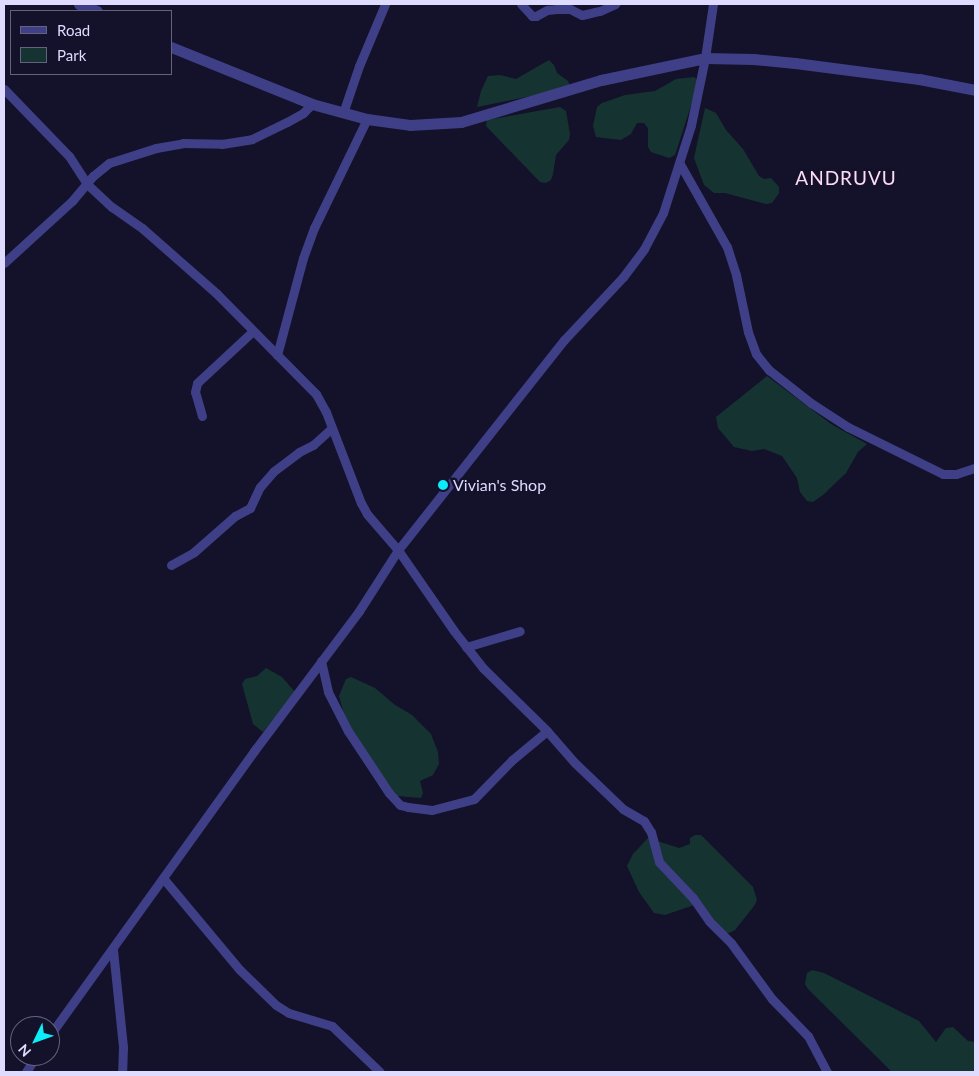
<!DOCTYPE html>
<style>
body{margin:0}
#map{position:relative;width:979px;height:1076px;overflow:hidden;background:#14112a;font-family:Lato,sans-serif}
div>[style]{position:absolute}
.green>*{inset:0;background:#153431}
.minor>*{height:9px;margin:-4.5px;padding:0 4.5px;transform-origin:4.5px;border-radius:4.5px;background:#3e3f87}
.tertiary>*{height:11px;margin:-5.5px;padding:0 5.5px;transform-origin:5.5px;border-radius:5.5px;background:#3e3f87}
.dots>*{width:14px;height:14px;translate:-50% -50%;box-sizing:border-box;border:2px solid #14112a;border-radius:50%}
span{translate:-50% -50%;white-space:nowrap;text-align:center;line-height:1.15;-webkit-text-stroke:5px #14112a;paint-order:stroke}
.poi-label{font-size:16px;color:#dedbfe}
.left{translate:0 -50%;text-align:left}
.quarter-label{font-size:19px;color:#feddf4;letter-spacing:1px}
.frame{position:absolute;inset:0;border:5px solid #dedbfe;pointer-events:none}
.legend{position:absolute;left:10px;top:10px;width:162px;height:65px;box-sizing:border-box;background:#14112a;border:1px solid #65627f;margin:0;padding:6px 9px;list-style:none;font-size:15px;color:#dedbfe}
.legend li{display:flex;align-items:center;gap:10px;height:25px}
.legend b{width:25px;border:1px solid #65627f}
.north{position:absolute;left:10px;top:1016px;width:50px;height:50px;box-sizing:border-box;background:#14112a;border:1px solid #65627f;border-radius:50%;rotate:228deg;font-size:14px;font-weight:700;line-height:20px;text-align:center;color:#dedbfe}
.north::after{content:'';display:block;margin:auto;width:18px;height:22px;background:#0dedf9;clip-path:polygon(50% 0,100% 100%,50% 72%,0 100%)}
</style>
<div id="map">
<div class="green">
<i style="clip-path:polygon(549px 60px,554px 65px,557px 73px,568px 81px,571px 88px,477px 107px,481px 91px,488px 76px,500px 75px,516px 79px)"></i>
<i style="clip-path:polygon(694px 77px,699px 81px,675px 155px,669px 158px,651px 152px,648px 147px,648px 128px,644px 123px,637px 123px,631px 134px,621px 140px,596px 137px,593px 126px,597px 107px,602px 103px,625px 95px,655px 91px,676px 79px)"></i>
<i style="clip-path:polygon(560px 107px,566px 111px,570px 134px,569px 140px,556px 155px,553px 174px,551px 180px,546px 183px,540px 182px,486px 126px,487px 120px)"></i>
<i style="clip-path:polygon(705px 108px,716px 113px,726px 130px,743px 149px,759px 176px,764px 179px,771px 178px,779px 187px,779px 193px,772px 203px,766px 204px,725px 193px,714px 193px,704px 185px,694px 158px)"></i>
<i style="clip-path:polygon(767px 376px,831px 424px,867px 444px,858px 452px,846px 473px,823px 495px,813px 502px,807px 501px,800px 492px,797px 478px,782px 456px,764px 449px,752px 451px,734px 447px,718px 428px,716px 417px)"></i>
<i style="clip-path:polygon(266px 668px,282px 677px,295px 692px,263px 732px,253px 724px,242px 684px,245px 679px,257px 676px)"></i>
<i style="clip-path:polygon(351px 677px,375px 688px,395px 705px,412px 715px,431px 734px,438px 752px,439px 764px,433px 775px,420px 781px,423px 793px,421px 798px,397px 796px,388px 788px,345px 718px,339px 696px,346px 679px)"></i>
<i style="clip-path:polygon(695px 835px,701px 835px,753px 887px,757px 900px,754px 906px,735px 930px,729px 933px,724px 933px,694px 905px,665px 915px,654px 913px,639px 892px,627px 866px,633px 854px,648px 838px,679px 848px,690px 844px,690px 838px)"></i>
<i style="clip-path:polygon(812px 970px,824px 973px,919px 1021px,936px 1042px,946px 1028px,953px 1027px,968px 1041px,975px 1042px,975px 1072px,892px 1072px,808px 989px,805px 984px,807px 973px)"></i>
</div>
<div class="minor">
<i style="left:521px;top:4px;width:16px;rotate:47deg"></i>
<i style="left:532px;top:16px;width:4px"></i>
<i style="left:536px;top:16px;width:13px;rotate:-29deg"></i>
<i style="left:547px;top:10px;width:10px;rotate:-6deg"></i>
<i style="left:557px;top:9px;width:13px"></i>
<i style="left:570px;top:9px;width:13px;rotate:27deg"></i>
<i style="left:582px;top:15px;width:18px;rotate:-13deg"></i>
<i style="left:600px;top:11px;width:17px;rotate:-25deg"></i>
<i style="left:4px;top:89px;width:93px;rotate:45.9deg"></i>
<i style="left:69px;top:156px;width:33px;rotate:57deg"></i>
<i style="left:87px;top:184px;width:34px;rotate:43deg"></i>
<i style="left:112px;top:207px;width:37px;rotate:35deg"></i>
<i style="left:142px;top:228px;width:100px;rotate:41.3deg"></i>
<i style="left:217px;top:294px;width:141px;rotate:45.3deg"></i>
<i style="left:316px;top:394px;width:21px;rotate:61deg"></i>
<i style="left:326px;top:412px;width:97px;rotate:69deg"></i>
<i style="left:361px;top:503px;width:13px;rotate:61deg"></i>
<i style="left:367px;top:514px;width:48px;rotate:49.3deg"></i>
<i style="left:398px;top:550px;width:98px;rotate:55.3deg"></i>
<i style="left:454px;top:631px;width:47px;rotate:51.9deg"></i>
<i style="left:483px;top:668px;width:90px;rotate:44.5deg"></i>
<i style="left:547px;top:731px;width:41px;rotate:48.9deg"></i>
<i style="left:574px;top:762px;width:68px;rotate:43.8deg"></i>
<i style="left:623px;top:809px;width:24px;rotate:30deg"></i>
<i style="left:644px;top:821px;width:13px;rotate:58deg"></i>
<i style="left:651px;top:832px;width:31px;rotate:75deg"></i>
<i style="left:659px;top:862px;width:50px;rotate:46.6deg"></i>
<i style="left:693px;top:898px;width:28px;rotate:55deg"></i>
<i style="left:709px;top:921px;width:31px;rotate:45deg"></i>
<i style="left:731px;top:943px;width:69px;rotate:53.8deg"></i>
<i style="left:772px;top:999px;width:52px;rotate:45.8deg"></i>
<i style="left:808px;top:1036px;width:41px;rotate:62.2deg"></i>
<i style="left:343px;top:113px;width:50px;rotate:-71.2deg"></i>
<i style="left:359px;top:66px;width:67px;rotate:-67.2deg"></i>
<i style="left:680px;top:164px;width:95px;rotate:60.5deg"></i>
<i style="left:727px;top:247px;width:29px;rotate:72deg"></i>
<i style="left:736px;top:275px;width:58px;rotate:78.1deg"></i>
<i style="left:748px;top:332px;width:23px;rotate:70deg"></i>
<i style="left:756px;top:354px;width:21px;rotate:51deg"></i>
<i style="left:769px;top:370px;width:53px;rotate:38.2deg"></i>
<i style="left:811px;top:403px;width:44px;rotate:33deg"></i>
<i style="left:848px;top:427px;width:106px;rotate:26.3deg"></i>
<i style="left:943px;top:474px;width:13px"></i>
<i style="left:956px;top:474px;width:20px;rotate:-18deg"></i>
<i style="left:4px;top:263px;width:92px;rotate:-42.4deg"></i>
<i style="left:72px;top:201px;width:33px;rotate:-50deg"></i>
<i style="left:93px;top:176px;width:21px;rotate:-39deg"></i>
<i style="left:109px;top:163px;width:49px;rotate:-17.7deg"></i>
<i style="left:156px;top:148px;width:27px;rotate:-10deg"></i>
<i style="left:183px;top:143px;width:39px;rotate:1deg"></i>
<i style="left:222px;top:144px;width:30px;rotate:-9deg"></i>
<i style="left:252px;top:139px;width:39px;rotate:-26deg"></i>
<i style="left:287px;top:122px;width:18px;rotate:-29deg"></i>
<i style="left:303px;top:113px;width:13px;rotate:-45deg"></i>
<i style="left:277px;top:355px;width:100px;rotate:-75deg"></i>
<i style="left:303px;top:258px;width:32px;rotate:-70deg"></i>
<i style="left:314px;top:228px;width:121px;rotate:-64.1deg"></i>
<i style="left:202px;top:416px;width:25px;rotate:-106deg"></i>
<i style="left:195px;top:392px;width:9px;rotate:-77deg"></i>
<i style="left:197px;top:383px;width:76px;rotate:-42.9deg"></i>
<i style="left:171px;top:565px;width:26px;rotate:-29deg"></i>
<i style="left:194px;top:552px;width:55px;rotate:-41.3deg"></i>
<i style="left:235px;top:516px;width:17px;rotate:-28deg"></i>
<i style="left:250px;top:508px;width:23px;rotate:-65deg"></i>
<i style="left:260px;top:487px;width:21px;rotate:-49deg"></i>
<i style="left:274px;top:471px;width:31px;rotate:-37deg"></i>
<i style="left:299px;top:452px;width:16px;rotate:-27deg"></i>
<i style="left:313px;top:445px;width:25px;rotate:-42deg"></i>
<i style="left:466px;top:647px;width:56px;rotate:-16.5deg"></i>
<i style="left:321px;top:661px;width:32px;rotate:77deg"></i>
<i style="left:328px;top:692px;width:44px;rotate:62.9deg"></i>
<i style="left:348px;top:731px;width:74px;rotate:56.5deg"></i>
<i style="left:389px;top:793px;width:16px;rotate:47deg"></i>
<i style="left:400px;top:805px;width:8px;rotate:14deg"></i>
<i style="left:408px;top:807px;width:24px;rotate:7deg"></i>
<i style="left:432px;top:810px;width:43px;rotate:-14.7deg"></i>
<i style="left:474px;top:799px;width:54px;rotate:-45.7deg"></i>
<i style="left:512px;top:760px;width:45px;rotate:-39.6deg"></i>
<i style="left:163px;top:878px;width:120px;rotate:50.1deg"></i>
<i style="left:240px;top:970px;width:50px;rotate:44.2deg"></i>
<i style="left:276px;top:1005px;width:15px;rotate:32deg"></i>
<i style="left:289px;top:1013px;width:45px;rotate:16.8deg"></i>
<i style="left:332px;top:1026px;width:66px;rotate:43.8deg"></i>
<i style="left:113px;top:950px;width:98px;rotate:84.1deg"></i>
<i style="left:123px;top:1047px;width:25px;rotate:92deg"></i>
<i style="left:50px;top:1035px;width:350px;rotate:-54.3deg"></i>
<i style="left:254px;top:751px;width:175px;rotate:-53.1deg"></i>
<i style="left:359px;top:611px;width:72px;rotate:-57.4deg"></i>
<i style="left:398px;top:550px;width:268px;rotate:-51.7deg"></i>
<i style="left:564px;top:340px;width:86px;rotate:-46.9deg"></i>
<i style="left:623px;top:277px;width:35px;rotate:-53deg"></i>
<i style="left:644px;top:249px;width:41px;rotate:-62.2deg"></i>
<i style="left:663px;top:213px;width:92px;rotate:-72.3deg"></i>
<i style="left:691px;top:125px;width:68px;rotate:-78.2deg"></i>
<i style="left:705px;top:58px;width:55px;rotate:-81.6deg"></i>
<i style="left:26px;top:1072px;width:19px;rotate:-58deg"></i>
</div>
<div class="tertiary">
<i style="left:79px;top:4px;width:19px;rotate:21deg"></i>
<i style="left:171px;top:47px;width:152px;rotate:22deg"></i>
<i style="left:312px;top:104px;width:57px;rotate:15.3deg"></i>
<i style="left:367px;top:119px;width:43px;rotate:7.9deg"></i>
<i style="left:410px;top:125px;width:51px;rotate:-3.4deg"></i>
<i style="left:461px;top:122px;width:146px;rotate:-16.7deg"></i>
<i style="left:601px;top:80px;width:106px;rotate:-11.9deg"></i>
<i style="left:705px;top:58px;width:48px;rotate:1.2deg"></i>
<i style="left:753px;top:59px;width:42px;rotate:5.4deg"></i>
<i style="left:795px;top:63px;width:125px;rotate:7.4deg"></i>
<i style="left:919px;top:79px;width:57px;rotate:11.1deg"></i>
</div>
<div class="dots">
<i style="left:443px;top:485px;background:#0dedf9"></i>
</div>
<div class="poi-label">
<span class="left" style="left:453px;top:485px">Vivian's Shop</span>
</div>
<div class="quarter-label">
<span style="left:846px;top:178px">ANDRUVU</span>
</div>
<div class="frame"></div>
<ul class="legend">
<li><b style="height:6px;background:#3e3f87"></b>Road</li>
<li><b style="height:14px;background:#153431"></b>Park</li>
</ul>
<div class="north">N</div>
</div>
